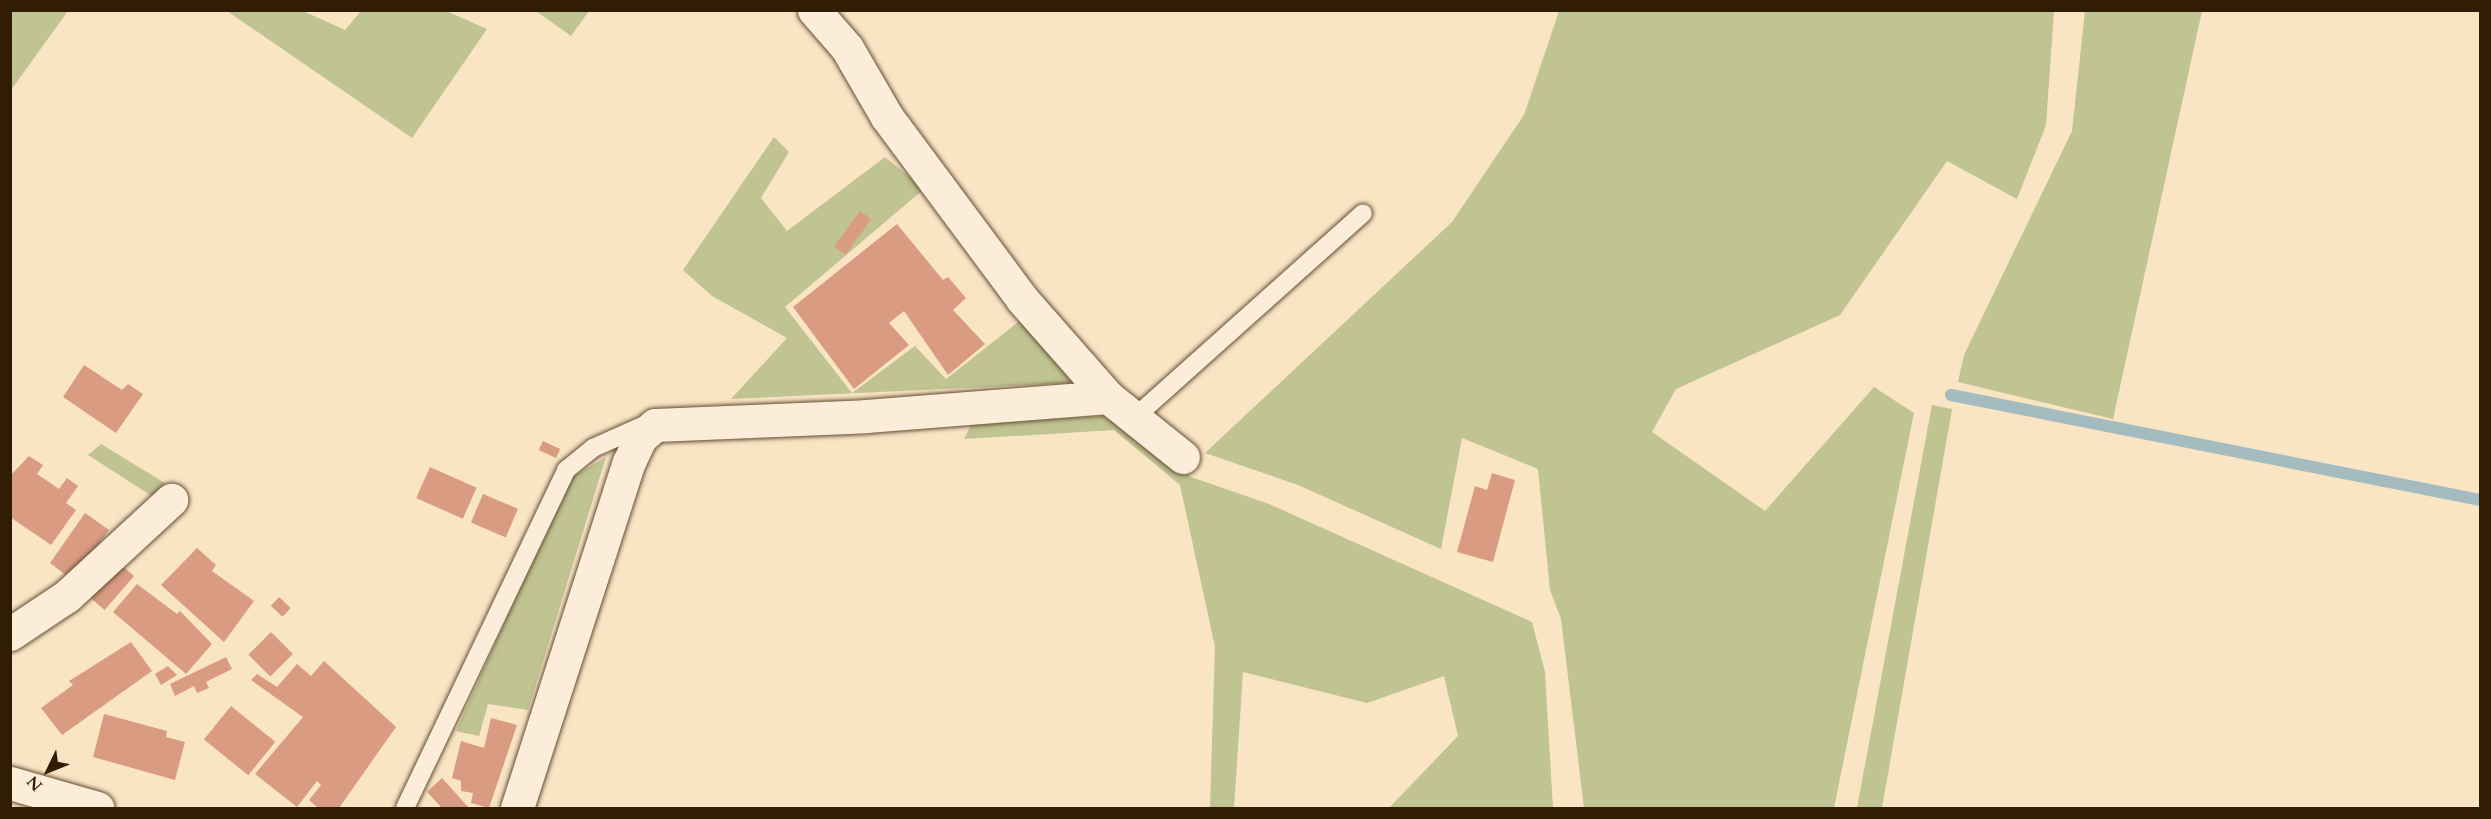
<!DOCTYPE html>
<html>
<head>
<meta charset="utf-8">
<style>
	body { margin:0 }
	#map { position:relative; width:2491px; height:819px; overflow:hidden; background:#f9e4c4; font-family:Cardo,serif }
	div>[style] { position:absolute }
	.green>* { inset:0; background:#c0c392 }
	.stream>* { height:12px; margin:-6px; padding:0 6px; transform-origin:6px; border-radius:6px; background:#a4bbbf }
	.building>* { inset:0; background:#da9b83; transform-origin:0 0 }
	.roads { filter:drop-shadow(0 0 2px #634f34) drop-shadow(0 0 2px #634f34) }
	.service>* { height:18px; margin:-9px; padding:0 9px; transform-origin:9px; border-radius:9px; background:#fbedd9 }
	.minor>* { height:33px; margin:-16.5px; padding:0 16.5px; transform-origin:16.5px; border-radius:16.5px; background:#fbedd9 }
	.secondary>* { height:33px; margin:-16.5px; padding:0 16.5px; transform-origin:16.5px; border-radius:16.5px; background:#fbedd9 }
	span { translate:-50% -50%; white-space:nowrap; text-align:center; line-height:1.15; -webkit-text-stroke:6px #fbedd9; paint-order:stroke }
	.frame { position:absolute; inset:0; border:12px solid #311d04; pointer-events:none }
	.north { position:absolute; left:18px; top:741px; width:60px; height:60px; -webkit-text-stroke:4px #fbedd9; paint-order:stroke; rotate:227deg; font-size:16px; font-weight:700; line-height:24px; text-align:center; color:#311d04 }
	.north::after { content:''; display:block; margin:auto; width:21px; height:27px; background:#311d04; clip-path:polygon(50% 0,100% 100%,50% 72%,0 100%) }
</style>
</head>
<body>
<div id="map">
	<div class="green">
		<div style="clip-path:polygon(11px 10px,68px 11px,11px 90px,10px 11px)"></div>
		<div style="clip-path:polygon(227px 11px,303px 11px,345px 30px,361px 11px,446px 11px,487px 29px,412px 138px)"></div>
		<div style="clip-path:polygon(536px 11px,589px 11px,571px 36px)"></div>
		<div style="clip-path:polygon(1559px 11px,2054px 11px,2046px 125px,2017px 199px,1947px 161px,1840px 315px,1676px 389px,1652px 432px,1765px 511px,1874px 387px,1914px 413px,1834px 808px,1584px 808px,1561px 619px,1550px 590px,1538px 469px,1462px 438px,1441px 549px,1298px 485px,1205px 453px,1452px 222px,1524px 115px)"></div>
		<div style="clip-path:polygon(2085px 11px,2202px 11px,2113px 419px,1958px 382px,1964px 355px,2072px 131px)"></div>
		<div style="clip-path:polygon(774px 137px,789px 152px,761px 198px,787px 231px,885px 157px,924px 189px,785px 307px,852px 393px,915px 346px,946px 379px,1022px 319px,1066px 370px,1070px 383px,731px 399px,787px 338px,712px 296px,683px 270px)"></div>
		<div style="clip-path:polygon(1932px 405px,1952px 409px,1882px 808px,1857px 808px)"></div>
		<div style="clip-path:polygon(1114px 415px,1191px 477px,1269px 504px,1532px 622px,1545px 672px,1553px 808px,1389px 808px,1458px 736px,1444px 676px,1367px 703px,1243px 672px,1234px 808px,1210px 808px,1215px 647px,1180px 485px,1114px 430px,964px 439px,971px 425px)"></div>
		<div style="clip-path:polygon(101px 444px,165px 483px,155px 498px,88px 455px)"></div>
		<div style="clip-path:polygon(606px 457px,528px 710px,488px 704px,479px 736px,456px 731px,569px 479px)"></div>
	</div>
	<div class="stream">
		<div style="left:1951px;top:395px;width:539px;rotate:11.23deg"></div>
	</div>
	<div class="building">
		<div style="left:860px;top:211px;width:14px;height:44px;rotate:36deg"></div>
		<div style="clip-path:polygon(897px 224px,943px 280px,948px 277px,966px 298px,953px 310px,985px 344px,948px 375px,904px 311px,889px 323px,909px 345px,854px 389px,793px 307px)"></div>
		<div style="clip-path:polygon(84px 365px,122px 390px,128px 384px,143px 394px,116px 433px,63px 397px)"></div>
		<div style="left:543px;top:441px;width:19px;height:10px;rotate:25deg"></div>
		<div style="clip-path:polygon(29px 456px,43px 465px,37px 474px,59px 489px,67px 478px,78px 486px,66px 503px,76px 510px,51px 545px,10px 517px,10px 476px)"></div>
		<div style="left:430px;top:467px;width:51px;height:34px;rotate:24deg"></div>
		<div style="clip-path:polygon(1492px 473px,1515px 480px,1493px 562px,1457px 552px,1475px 486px,1487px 490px)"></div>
		<div style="left:483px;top:494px;width:38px;height:31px;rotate:23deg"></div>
		<div style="clip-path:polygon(85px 513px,109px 530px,91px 554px,66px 575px,50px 563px)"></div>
		<div style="clip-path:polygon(197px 548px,216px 565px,212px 571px,254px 601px,224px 642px,161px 585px)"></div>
		<div style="left:119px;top:563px;width:20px;height:45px;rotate:41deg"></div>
		<div style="clip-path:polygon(137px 584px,177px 614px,180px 611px,212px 644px,186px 674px,113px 612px)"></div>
		<div style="left:279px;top:597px;width:16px;height:12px;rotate:43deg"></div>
		<div style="left:271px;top:632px;width:31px;height:32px;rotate:45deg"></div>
		<div style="clip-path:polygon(131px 642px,152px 671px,62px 735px,41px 708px,73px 685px,69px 681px)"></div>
		<div style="clip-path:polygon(226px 657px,232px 669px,206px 682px,209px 688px,197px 693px,194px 686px,175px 696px,170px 684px)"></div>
		<div style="clip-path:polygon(324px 661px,396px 727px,339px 808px,318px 808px,309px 800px,321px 785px,317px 781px,297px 807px,255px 774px,303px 717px,251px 680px,257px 674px,277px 687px,297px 664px,311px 676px)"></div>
		<div style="clip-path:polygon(168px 666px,177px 675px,161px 685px,155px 674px)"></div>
		<div style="left:231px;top:706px;width:57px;height:43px;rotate:39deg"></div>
		<div style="clip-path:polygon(104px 714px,167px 731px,166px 737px,185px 742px,175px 780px,93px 757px)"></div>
		<div style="clip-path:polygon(491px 718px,517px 725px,489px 808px,471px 803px,473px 793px,461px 791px,461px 781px,452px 778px,461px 741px,484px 748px)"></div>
		<div style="clip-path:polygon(442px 778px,469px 808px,442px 808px,427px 792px)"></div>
	</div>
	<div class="roads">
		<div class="service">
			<div style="left:1134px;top:418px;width:307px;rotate:-41.8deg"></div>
			<div style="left:405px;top:808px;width:374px;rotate:-64.5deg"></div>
			<div style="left:566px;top:470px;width:35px;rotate:-39deg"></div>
			<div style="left:593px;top:448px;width:59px;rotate:-24deg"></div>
		</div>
		<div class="minor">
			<div style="left:814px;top:10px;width:50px;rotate:49deg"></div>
			<div style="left:847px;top:48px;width:80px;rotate:59.9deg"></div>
			<div style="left:887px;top:117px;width:227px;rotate:53.4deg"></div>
			<div style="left:1022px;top:299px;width:130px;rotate:48.7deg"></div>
			<div style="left:1108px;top:397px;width:96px;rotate:38.7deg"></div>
			<div style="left:10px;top:634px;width:69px;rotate:-33.7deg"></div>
			<div style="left:67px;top:596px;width:142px;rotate:-42.7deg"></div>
			<div style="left:517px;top:808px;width:364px;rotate:-72.1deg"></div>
			<div style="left:629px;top:462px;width:26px;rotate:-65deg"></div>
			<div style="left:640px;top:438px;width:20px;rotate:-41deg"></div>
			<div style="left:655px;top:425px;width:211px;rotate:-2.4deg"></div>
			<div style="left:866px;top:416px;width:243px;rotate:-4.5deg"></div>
		</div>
		<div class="secondary">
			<div style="left:10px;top:783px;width:91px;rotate:16deg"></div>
		</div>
	</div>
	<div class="frame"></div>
	<div class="north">N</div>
</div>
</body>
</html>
